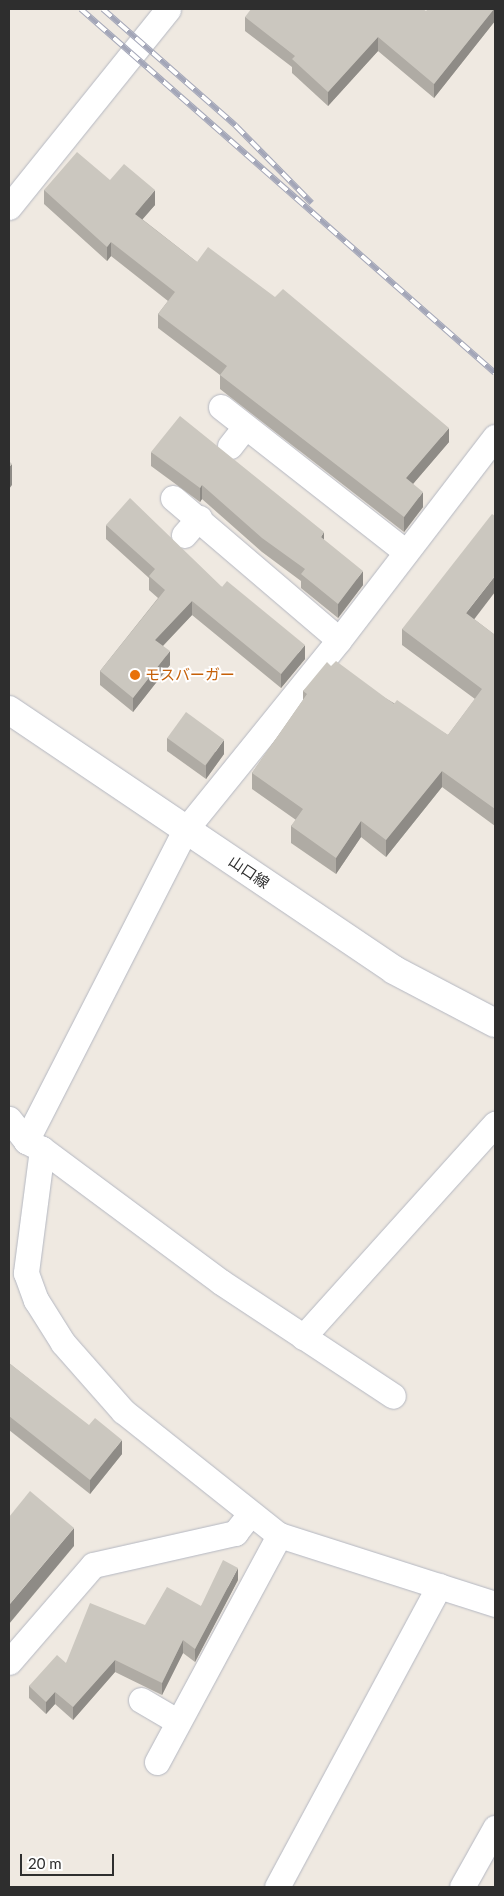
<!DOCTYPE html>
<html>
<head>
<meta charset="utf-8">
<style>
	body { margin:0 }
	#map { position:relative; width:504px; height:1896px; overflow:hidden; background:#efe9e1; font-family:Lato,"Noto Sans JP",sans-serif }
	div>[style] { position:absolute }
	.roads { filter:drop-shadow(0 0 1px #b4b7c1) drop-shadow(0 0 1px #b4b7c1) }
	.minor>* { height:25px; margin:-12.5px; padding:0 12.5px; transform-origin:12.5px; border-radius:12.5px; background:#fff }
	.tertiary>* { height:28px; margin:-14px; padding:0 14px; transform-origin:14px; border-radius:14px; background:#fff }
	.rail>* { height:5.5px; margin-top:-2.75px; transform-origin:0; background:repeating-linear-gradient(90deg,#fff 0 11px,#a3a6b8 0 22px); box-sizing:border-box; border-block:1px solid #a3a6b8 }
	.wall>* { inset:0; background:#afaba4 }
	.shaded-wall>* { inset:0; background:#8e8b86 }
	.building>* { inset:0; background:#cbc7bf; transform-origin:0 0 }
	.dots>* { width:14px; height:14px; translate:-50% -50%; box-sizing:border-box; border:2px solid #fff; border-radius:50% }
	span { translate:-50% -50%; white-space:nowrap; text-align:center; line-height:1.15; -webkit-text-stroke:4px #fff; paint-order:stroke }
	.food-label { font-size:15px; color:#c56008 }
	.left { translate:0 -50%; text-align:left }
	.street-label { font-size:15px; color:#2e2e2e }
	.frame { position:absolute; inset:0; border:10px solid #2e2e2e; pointer-events:none }
	.scale { position:absolute; left:20px; top:1854px; width:94px; height:22px; box-sizing:border-box; border:2px solid #2e2e2e; border-top:0; padding-left:6px; font-size:15px; line-height:18px; white-space:nowrap; color:#2e2e2e; -webkit-text-stroke:4px #fff; paint-order:stroke }
</style>
</head>
<body>
<div id="map">
	<div class="roads">
		<div class="minor">
			<div style="left:9px;top:207px;width:254px;rotate:-51.2deg"></div>
			<div style="left:221px;top:407px;width:235px;rotate:38.1deg"></div>
			<div style="left:230px;top:446px;width:24px;rotate:-52deg"></div>
			<div style="left:173px;top:498px;width:218px;rotate:40.5deg"></div>
			<div style="left:184px;top:535px;width:23px;rotate:-49deg"></div>
			<div style="left:9px;top:1119px;width:28px;rotate:52deg"></div>
			<div style="left:26px;top:1141px;width:18px;rotate:27deg"></div>
			<div style="left:42px;top:1149px;width:125px;rotate:97.4deg"></div>
			<div style="left:26px;top:1273px;width:29px;rotate:70deg"></div>
			<div style="left:36px;top:1300px;width:51px;rotate:57.9deg"></div>
			<div style="left:63px;top:1343px;width:91px;rotate:48.6deg"></div>
			<div style="left:123px;top:1411px;width:199px;rotate:38.5deg"></div>
			<div style="left:279px;top:1535px;width:227px;rotate:17.7deg"></div>
			<div style="left:26px;top:1141px;width:351px;rotate:-62.9deg"></div>
			<div style="left:186px;top:829px;width:243px;rotate:-51deg"></div>
			<div style="left:339px;top:640px;width:256px;rotate:-52.5deg"></div>
			<div style="left:42px;top:1149px;width:223px;rotate:36.6deg"></div>
			<div style="left:221px;top:1282px;width:206px;rotate:33.5deg"></div>
			<div style="left:303px;top:1337px;width:287px;rotate:-48deg"></div>
			<div style="left:9px;top:1662px;width:128px;rotate:-49.1deg"></div>
			<div style="left:93px;top:1565px;width:146px;rotate:-12.7deg"></div>
			<div style="left:235px;top:1533px;width:24px;rotate:-52deg"></div>
			<div style="left:141px;top:1700px;width:42px;rotate:30.3deg"></div>
			<div style="left:157px;top:1762px;width:258px;rotate:-61.7deg"></div>
			<div style="left:277px;top:1887px;width:342px;rotate:-61.7deg"></div>
			<div style="left:462px;top:1887px;width:68px;rotate:-60.8deg"></div>
		</div>
		<div class="tertiary">
			<div style="left:9px;top:710px;width:465px;rotate:34deg"></div>
			<div style="left:394px;top:970px;width:114px;rotate:27.7deg"></div>
		</div>
	</div>
	<div class="rail">
		<div style="left:81px;top:9px;width:551px;rotate:41.32deg"></div>
		<div style="left:103px;top:9px;width:177px;rotate:41.3deg"></div>
		<div style="left:236px;top:126px;width:108px;rotate:45.4deg"></div>
	</div>
	<div class="wall">
		<div style="clip-path:polygon(495px 9px,495px 21px,434px 98px,378px 51px,328px 106px,292px 73px,292px 67px,245px 31px,245px 17px)"></div>
		<div style="clip-path:polygon(110px 180px,155px 205px,142px 219px,197px 262px,449px 442px,413px 484px,423px 507px,404px 532px,220px 389px,220px 375px,158px 328px,158px 314px,168px 301px,111px 256px,107px 261px,44px 204px,44px 190px)"></div>
		<div style="clip-path:polygon(151px 452px,324px 540px,363px 585px,338px 618px,301px 588px,301px 581px,262px 552px,202px 499px,200px 502px,151px 466px)"></div>
		<div style="clip-path:polygon(106px 525px,222px 587px,305px 659px,281px 688px,192px 615px,163px 646px,170px 665px,133px 712px,100px 685px,100px 671px,158px 598px,149px 590px,149px 578px,106px 539px)"></div>
		<div style="clip-path:polygon(474px 619px,495px 635px,495px 826px,442px 787px,386px 857px,361px 837px,336px 874px,291px 843px,291px 826px,296px 820px,252px 789px,252px 773px,303px 700px,303px 691px,331px 666px,448px 735px,475px 699px,402px 645px,402px 629px)"></div>
		<div style="clip-path:polygon(167px 738px,224px 754px,206px 779px,167px 751px)"></div>
		<div style="clip-path:polygon(9px 1363px,122px 1454px,90px 1494px,9px 1430px)"></div>
		<div style="clip-path:polygon(238px 1580px,195px 1662px,183px 1653px,162px 1695px,115px 1672px,73px 1720px,55px 1704px,46px 1714px,29px 1698px,29px 1686px,66px 1663px,145px 1625px,201px 1606px)"></div>
	</div>
	<div class="shaded-wall">
		<div style="clip-path:polygon(494px 9px,495px 9px,495px 21px,434px 98px,434px 84px)"></div>
		<div style="clip-path:polygon(378px 37px,378px 51px,328px 106px,328px 92px)"></div>
		<div style="clip-path:polygon(155px 190px,155px 205px,135px 228px,135px 214px)"></div>
		<div style="clip-path:polygon(111px 242px,111px 256px,107px 261px,107px 247px)"></div>
		<div style="clip-path:polygon(449px 428px,449px 442px,406px 492px,406px 478px)"></div>
		<div style="clip-path:polygon(12px 464px,12px 485px,9px 489px,9px 467px)"></div>
		<div style="clip-path:polygon(202px 485px,202px 499px,200px 502px,200px 488px)"></div>
		<div style="clip-path:polygon(423px 492px,423px 507px,404px 532px,404px 517px)"></div>
		<div style="clip-path:polygon(324px 532px,324px 546px,321px 537px)"></div>
		<div style="clip-path:polygon(363px 571px,363px 585px,338px 618px,338px 604px)"></div>
		<div style="clip-path:polygon(495px 576px,495px 592px,466px 630px,466px 613px)"></div>
		<div style="clip-path:polygon(192px 601px,192px 615px,155px 654px,155px 640px)"></div>
		<div style="clip-path:polygon(305px 645px,305px 659px,281px 688px,281px 674px)"></div>
		<div style="clip-path:polygon(170px 651px,170px 665px,133px 712px,133px 698px)"></div>
		<div style="clip-path:polygon(224px 740px,224px 754px,206px 779px,206px 765px)"></div>
		<div style="clip-path:polygon(442px 771px,442px 787px,386px 857px,386px 840px)"></div>
		<div style="clip-path:polygon(361px 821px,361px 837px,336px 874px,336px 858px)"></div>
		<div style="clip-path:polygon(122px 1440px,122px 1454px,90px 1494px,90px 1480px)"></div>
		<div style="clip-path:polygon(74px 1528px,74px 1546px,9px 1624px,9px 1605px)"></div>
		<div style="clip-path:polygon(238px 1568px,238px 1580px,195px 1662px,195px 1649px)"></div>
		<div style="clip-path:polygon(183px 1640px,183px 1653px,162px 1695px,162px 1683px)"></div>
		<div style="clip-path:polygon(115px 1660px,115px 1672px,73px 1720px,73px 1707px)"></div>
		<div style="clip-path:polygon(55px 1692px,55px 1704px,46px 1714px,46px 1702px)"></div>
	</div>
	<div class="building">
		<div style="clip-path:polygon(251px 9px,423px 9px,426px 11px,428px 9px,494px 9px,434px 84px,378px 37px,328px 92px,292px 59px,295px 56px,245px 17px)"></div>
		<div style="clip-path:polygon(77px 152px,110px 180px,124px 164px,155px 190px,135px 214px,197px 262px,208px 247px,275px 297px,283px 289px,449px 428px,406px 478px,423px 492px,404px 517px,220px 375px,227px 366px,158px 314px,175px 292px,111px 242px,107px 247px,44px 190px)"></div>
		<div style="clip-path:polygon(180px 416px,324px 532px,321px 537px,363px 571px,338px 604px,301px 574px,305px 569px,262px 538px,202px 485px,200px 488px,151px 452px)"></div>
		<div style="clip-path:polygon(9px 461px,12px 464px,9px 467px)"></div>
		<div style="clip-path:polygon(130px 498px,222px 587px,227px 581px,305px 645px,281px 674px,192px 601px,155px 640px,170px 651px,133px 698px,100px 671px,165px 590px,149px 576px,155px 569px,106px 525px)"></div>
		<div style="clip-path:polygon(492px 514px,495px 516px,495px 576px,466px 613px,495px 635px,495px 809px,442px 771px,386px 840px,361px 821px,336px 858px,291px 826px,303px 809px,252px 773px,307px 694px,303px 691px,327px 662px,331px 666px,336px 661px,394px 704px,397px 700px,448px 735px,482px 689px,402px 629px)"></div>
		<div style="left:186px;top:712px;width:47px;height:32px;rotate:36deg"></div>
		<div style="clip-path:polygon(9px 1363px,89px 1425px,95px 1418px,122px 1440px,90px 1480px,9px 1416px)"></div>
		<div style="clip-path:polygon(30px 1491px,74px 1528px,9px 1605px,9px 1517px)"></div>
		<div style="clip-path:polygon(223px 1560px,238px 1568px,195px 1649px,183px 1640px,162px 1683px,115px 1660px,73px 1707px,55px 1692px,46px 1702px,29px 1686px,57px 1655px,66px 1663px,90px 1603px,145px 1625px,167px 1587px,201px 1606px)"></div>
	</div>
	<div class="dots">
		<div style="left:135px;top:675px;background:#e8710a"></div>
	</div>
	<div class="food-label">
		<span class="left" style="left:145px;top:675px">モスバーガー</span>
	</div>
	<div class="street-label">
		<span style="left:249px;top:872px;rotate:34deg">山口線</span>
	</div>
	<div class="frame"></div>
	<div class="scale">20 m</div>
</div>
</body>
</html>
